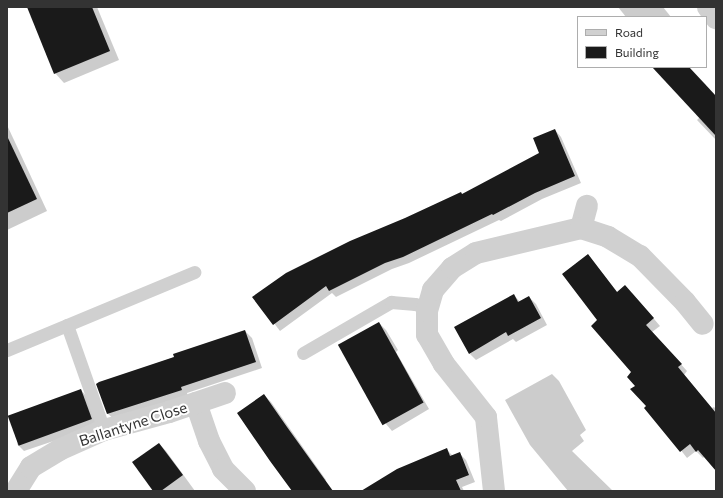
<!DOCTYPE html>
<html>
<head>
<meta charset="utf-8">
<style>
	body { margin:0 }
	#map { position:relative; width:723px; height:498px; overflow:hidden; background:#fff; font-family:Commissioner,sans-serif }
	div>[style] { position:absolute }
	.shadow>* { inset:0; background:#0003 }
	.building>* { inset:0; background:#1a1a1a; transform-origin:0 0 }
	.service>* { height:13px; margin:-6.5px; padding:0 6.5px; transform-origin:6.5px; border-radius:6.5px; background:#d0d0d0 }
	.minor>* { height:22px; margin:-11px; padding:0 11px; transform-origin:11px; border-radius:11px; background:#d0d0d0 }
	span { translate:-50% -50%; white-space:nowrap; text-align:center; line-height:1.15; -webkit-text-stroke:4px #fff; paint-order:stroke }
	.street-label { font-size:15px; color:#333 }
	.frame { position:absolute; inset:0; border:8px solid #333; pointer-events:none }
	.legend { position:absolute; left:577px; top:16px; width:130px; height:52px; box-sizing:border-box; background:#fff; border:1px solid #adadad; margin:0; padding:5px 7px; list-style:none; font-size:12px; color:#333 }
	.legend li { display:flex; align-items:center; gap:8px; height:20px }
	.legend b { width:20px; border:1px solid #adadad }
</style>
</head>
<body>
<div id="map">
	<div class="shadow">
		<div style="clip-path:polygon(28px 7px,97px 7px,119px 60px,64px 83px,55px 73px)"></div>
		<div style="clip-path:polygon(618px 7px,663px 7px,671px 17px,626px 17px)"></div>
		<div style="clip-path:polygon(663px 67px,688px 67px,716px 100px,716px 140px,697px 120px,700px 117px)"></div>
		<div style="clip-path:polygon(7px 125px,47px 211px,7px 230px)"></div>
		<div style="clip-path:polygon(555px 130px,561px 137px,581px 183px,542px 199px,501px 221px,499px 220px,409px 263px,392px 269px,336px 297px,332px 293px,280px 331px,254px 297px,463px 195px,540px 154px)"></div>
		<div style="clip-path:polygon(588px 255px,618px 293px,632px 293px,660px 326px,652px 332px,687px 371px,684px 375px,712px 408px,714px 407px,716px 409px,716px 469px,705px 456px,703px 458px,696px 451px,687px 458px,647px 407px,636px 386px,633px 372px,599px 320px)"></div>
		<div style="clip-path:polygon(514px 295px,520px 302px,529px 297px,536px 304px,547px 325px,516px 342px,513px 339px,476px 360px,470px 354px)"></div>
		<div style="clip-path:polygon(379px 323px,386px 330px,398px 350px,396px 352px,429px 409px,392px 431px,386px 424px)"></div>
		<div style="clip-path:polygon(245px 331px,252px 338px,262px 368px,187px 393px,188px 396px,115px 420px,108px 414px,98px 385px)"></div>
		<div style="clip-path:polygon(552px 374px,559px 381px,586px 430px,580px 435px,584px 441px,572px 451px,613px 491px,568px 491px,530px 445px,505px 400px)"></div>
		<div style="clip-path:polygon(81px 390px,87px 397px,98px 426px,24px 451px,17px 444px)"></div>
		<div style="clip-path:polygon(264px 395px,271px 402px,326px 480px,312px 491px,293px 491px)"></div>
		<div style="clip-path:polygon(159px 444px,166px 451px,195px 491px,154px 491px)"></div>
		<div style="clip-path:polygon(446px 449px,453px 456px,459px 453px,466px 460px,475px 482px,462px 487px,464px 491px,363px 491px)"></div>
	</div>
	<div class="building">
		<div style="clip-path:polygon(27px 7px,92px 7px,110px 51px,54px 74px)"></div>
		<div style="clip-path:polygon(652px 67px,689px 67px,704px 83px,716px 96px,716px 136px)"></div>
		<div style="clip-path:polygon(555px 129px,575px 176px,535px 193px,493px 215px,492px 214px,403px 257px,385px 263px,329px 291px,326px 286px,273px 325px,252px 297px,286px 273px,350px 241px,405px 218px,461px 192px,462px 194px,539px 153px,533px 138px)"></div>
		<div style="clip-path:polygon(7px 136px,37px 199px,7px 213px)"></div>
		<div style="clip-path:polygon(588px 254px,617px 292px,625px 285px,654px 318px,646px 325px,682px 364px,678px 367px,716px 413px,716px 471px,698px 450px,696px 452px,690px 444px,680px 452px,644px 408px,646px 406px,630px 389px,635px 386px,627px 377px,631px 372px,591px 326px,597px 320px,562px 274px)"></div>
		<div style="clip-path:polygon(514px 294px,518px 302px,529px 296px,541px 318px,508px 336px,506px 332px,469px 354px,454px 327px)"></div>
		<div style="left:379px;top:322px;width:92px;height:47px;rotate:61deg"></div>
		<div style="clip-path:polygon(245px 330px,256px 362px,181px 387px,182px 390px,107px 414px,96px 384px,99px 382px,174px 357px,173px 354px)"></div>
		<div style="left:81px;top:389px;width:32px;height:78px;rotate:70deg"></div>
		<div style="clip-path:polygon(264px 394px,287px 427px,333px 491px,292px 491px,270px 461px,237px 413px)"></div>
		<div style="clip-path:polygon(159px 443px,183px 475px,161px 491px,153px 491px,132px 462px)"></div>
		<div style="clip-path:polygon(447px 448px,450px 456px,460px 452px,469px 475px,456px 480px,461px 491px,361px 491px,397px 469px)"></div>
	</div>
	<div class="service">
		<div style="left:67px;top:325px;width:111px;rotate:70.6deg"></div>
		<div style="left:7px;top:350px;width:203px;rotate:-22.6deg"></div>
		<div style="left:303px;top:353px;width:102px;rotate:-30.1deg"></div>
		<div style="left:391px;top:302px;width:24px;rotate:5deg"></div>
		<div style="left:415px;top:304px;width:14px;rotate:17deg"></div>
	</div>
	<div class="minor">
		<div style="left:708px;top:7px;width:14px;rotate:54deg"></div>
		<div style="left:581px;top:228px;width:23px;rotate:-75deg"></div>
		<div style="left:196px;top:403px;width:40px;rotate:71.1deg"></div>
		<div style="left:209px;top:441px;width:31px;rotate:63deg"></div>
		<div style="left:223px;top:469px;width:31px;rotate:45deg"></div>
		<div style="left:16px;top:491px;width:28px;rotate:-58deg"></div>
		<div style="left:31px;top:467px;width:33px;rotate:-31deg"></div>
		<div style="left:59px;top:450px;width:49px;rotate:-24deg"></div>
		<div style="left:104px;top:430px;width:67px;rotate:-15.5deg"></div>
		<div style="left:169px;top:412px;width:59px;rotate:-18.7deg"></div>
		<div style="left:494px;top:491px;width:74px;rotate:-96.2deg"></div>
		<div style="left:486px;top:417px;width:68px;rotate:-128.4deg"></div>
		<div style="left:444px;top:364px;width:34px;rotate:-120deg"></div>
		<div style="left:427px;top:335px;width:24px;rotate:-90deg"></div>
		<div style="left:427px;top:311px;width:22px;rotate:-74deg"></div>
		<div style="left:433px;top:290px;width:29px;rotate:-49deg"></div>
		<div style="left:452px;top:268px;width:28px;rotate:-32deg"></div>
		<div style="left:476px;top:253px;width:108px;rotate:-13.4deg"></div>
		<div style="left:581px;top:228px;width:28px;rotate:18deg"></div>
		<div style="left:608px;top:237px;width:37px;rotate:31deg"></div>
		<div style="left:640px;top:256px;width:64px;rotate:45.6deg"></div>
		<div style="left:685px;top:302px;width:28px;rotate:51deg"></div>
	</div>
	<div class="street-label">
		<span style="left:133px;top:424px;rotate:-18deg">Ballantyne Close</span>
	</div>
	<div class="frame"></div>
	<ul class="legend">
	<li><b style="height:5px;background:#d0d0d0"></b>Road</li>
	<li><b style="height:11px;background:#1a1a1a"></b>Building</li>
	</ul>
</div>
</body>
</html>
